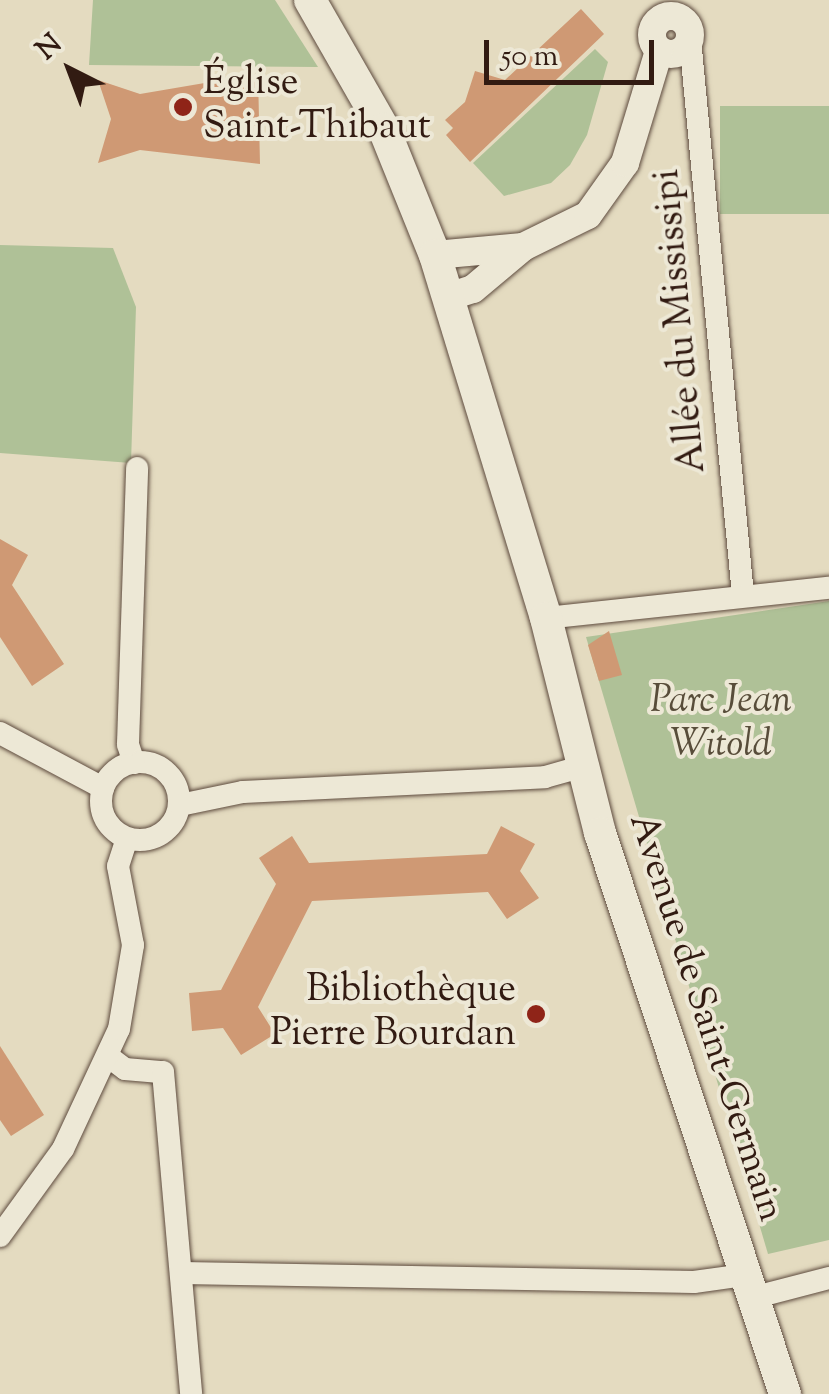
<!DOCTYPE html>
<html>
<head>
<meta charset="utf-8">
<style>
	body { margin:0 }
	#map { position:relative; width:829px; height:1394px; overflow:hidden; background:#e4dbc0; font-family:"Sorts Mill Goudy",serif }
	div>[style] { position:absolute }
	.green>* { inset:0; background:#afc197; transform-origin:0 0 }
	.building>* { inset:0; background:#cf9974 }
	.roads { filter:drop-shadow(0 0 2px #5e4b3e) drop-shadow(0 0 2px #5e4b3e) }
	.minor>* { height:22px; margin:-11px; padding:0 11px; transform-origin:11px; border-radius:11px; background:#ede8d6 }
	.minor>.ring { margin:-11px; padding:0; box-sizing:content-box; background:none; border:22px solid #ede8d6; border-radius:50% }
	.tertiary>* { height:28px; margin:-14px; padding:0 14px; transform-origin:14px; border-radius:14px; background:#ede8d6 }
	.tertiary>.ring { margin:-14px; padding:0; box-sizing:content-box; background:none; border:28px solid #ede8d6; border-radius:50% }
	.secondary>* { height:32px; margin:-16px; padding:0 16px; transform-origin:16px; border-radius:16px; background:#ede8d6 }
	.dots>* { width:28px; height:28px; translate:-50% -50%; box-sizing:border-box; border:5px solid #ede8d6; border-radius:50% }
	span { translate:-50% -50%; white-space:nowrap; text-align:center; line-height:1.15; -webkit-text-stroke:8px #ede8d6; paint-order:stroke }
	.poi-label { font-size:38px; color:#321b12 }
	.left { translate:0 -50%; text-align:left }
	.right { translate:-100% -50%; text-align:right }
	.street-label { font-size:38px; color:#321b12 }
	.park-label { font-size:38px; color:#584d3a; font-style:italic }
	.north { position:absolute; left:20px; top:20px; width:100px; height:100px; -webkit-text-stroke:8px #ede8d6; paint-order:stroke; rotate:318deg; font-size:28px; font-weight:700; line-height:40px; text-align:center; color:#321b12 }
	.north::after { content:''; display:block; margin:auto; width:35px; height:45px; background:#321b12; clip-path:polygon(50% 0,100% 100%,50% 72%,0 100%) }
	.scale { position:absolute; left:484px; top:40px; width:170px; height:45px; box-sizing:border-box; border:5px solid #321b12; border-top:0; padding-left:12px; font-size:30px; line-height:35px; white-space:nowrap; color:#321b12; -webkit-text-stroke:8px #ede8d6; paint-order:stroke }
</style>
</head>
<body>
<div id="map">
	<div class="green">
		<div style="clip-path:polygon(93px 0,275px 0,318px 67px,89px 65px)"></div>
		<div style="clip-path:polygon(595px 49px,608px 62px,587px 135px,570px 165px,551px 183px,504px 196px,473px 163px)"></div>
		<div style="left:720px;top:106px;width:109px;height:108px"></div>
		<div style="clip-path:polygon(0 245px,113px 248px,136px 307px,131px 463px,0 453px)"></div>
		<div style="clip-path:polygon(829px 601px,829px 1240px,768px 1254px,586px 637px)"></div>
	</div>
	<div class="building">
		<div style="clip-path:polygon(581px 9px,604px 34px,470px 162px,446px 135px,453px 128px,445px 120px,465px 102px,475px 71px,505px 80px)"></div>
		<div style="clip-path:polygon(258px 74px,260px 164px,140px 150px,98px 163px,111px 119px,98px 80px,140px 94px)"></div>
		<div style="clip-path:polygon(0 539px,28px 555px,12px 585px,64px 664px,32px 686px,0 637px)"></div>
		<div style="clip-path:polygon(609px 631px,622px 675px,599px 681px,588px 645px)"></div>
		<div style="clip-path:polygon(501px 826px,535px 844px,520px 871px,539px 898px,507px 919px,488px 892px,312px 901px,258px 1007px,275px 1034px,241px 1055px,223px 1028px,192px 1031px,189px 993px,221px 990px,276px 884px,259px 858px,292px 836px,309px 863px,487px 854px)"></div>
		<div style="clip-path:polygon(0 1046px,44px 1115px,11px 1136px,0 1120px)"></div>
	</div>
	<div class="roads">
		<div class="minor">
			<div style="left:690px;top:39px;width:560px;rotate:84.56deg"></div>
			<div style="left:546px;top:618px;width:285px;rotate:-6.1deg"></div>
			<div style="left:0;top:733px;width:117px;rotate:28.1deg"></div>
			<div class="ring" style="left:101px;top:762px;width:56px;height:56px"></div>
			<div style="left:134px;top:763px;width:20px;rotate:-108deg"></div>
			<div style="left:128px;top:744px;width:276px;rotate:-88.1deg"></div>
			<div style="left:180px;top:805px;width:64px;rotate:-11.7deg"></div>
			<div style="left:243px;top:792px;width:302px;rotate:-2.8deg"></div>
			<div style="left:545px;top:777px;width:41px;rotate:-15.8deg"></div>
			<div style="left:109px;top:1057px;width:20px;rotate:37deg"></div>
			<div style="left:125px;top:1069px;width:38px;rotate:5deg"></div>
			<div style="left:163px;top:1072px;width:323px;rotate:85deg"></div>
			<div style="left:0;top:1236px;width:107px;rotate:-54.1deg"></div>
			<div style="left:63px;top:1149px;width:132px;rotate:-65deg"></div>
			<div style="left:119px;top:1029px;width:85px;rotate:-80.5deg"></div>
			<div style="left:133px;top:945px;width:80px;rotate:-100.8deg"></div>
			<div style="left:118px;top:866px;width:28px;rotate:-72deg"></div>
			<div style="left:182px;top:1273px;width:512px;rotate:1.01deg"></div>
			<div style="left:694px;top:1282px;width:50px;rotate:-8deg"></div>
			<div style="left:752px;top:1298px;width:80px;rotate:-14.6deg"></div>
		</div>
		<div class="tertiary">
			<div class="ring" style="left:652px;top:16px;width:10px;height:10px"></div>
			<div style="left:435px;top:255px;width:88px;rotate:-5.2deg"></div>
			<div style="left:523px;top:247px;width:72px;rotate:-26.2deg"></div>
			<div style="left:588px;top:215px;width:64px;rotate:-54.6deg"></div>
			<div style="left:625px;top:163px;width:117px;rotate:-73.1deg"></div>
			<div style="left:448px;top:297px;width:26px;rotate:-18deg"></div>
			<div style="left:473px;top:289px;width:65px;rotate:-40deg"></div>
		</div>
		<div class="secondary">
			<div style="left:310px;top:0;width:149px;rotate:60.2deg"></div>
			<div style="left:384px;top:129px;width:136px;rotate:68deg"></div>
			<div style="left:435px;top:255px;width:380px;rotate:73deg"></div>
			<div style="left:546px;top:618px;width:222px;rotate:75.9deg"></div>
			<div style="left:600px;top:833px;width:591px;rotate:71.75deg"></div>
		</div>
	</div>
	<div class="dots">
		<div style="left:183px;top:107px;background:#8f2418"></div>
		<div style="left:536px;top:1014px;background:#8f2418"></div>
	</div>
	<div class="poi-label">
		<span class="left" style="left:203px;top:107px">Église<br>Saint-Thibaut</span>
		<span class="right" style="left:516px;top:1014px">Bibliothèque<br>Pierre Bourdan</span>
	</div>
	<div class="street-label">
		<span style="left:682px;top:321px;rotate:-95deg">Allée du Mississipi</span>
		<span style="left:704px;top:1018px;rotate:72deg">Avenue de Saint-Germain</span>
	</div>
	<div class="park-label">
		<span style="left:721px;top:725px">Parc Jean<br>Witold</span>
	</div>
	<div class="north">N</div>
	<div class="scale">50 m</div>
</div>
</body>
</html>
